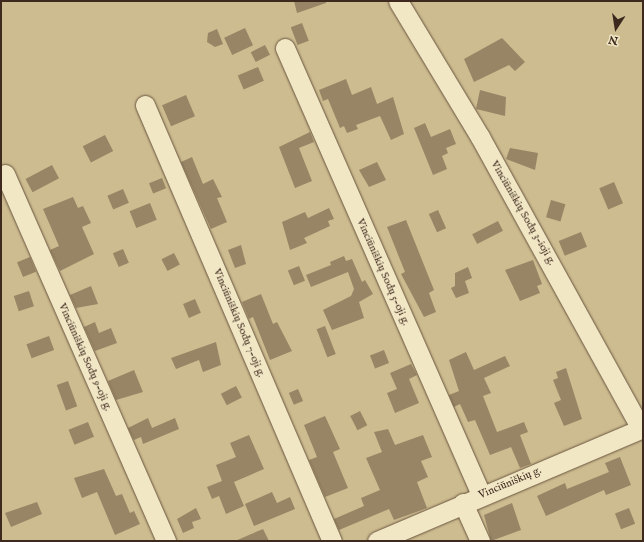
<!DOCTYPE html>
<html>
<head>
<meta charset="utf-8">
<style>
	body { margin:0 }
	#map { position:relative; width:644px; height:542px; overflow:hidden; background:#eadaa6; font-family:"IM FELL English",serif }
	div>[style] { position:absolute }
	.green>* { inset:0; background:#cdbc8f; transform-origin:0 0 }
	.building>* { inset:0; background:#978565; transform-origin:0 0 }
	.roads { filter:drop-shadow(0 0 1px #695540) drop-shadow(0 0 1px #695540) }
	.minor>* { height:19px; margin:-9.5px; padding:0 9.5px; transform-origin:9.5px; border-radius:9.5px; background:#f1e7c5 }
	span { translate:-50% -50%; white-space:nowrap; text-align:center; line-height:1.15; -webkit-text-stroke:3px #f1e7c5; paint-order:stroke }
	.street-label { font-size:11px; color:#3e291e }
	.frame { position:absolute; inset:0; border:2px solid #3e291e; pointer-events:none }
	.north { position:absolute; left:596px; top:8px; width:40px; height:40px; -webkit-text-stroke:3px #f1e7c5; paint-order:stroke; rotate:192deg; font-size:11px; font-weight:700; line-height:16px; text-align:center; color:#3e291e }
	.north::after { content:''; display:block; margin:auto; width:14px; height:18px; background:#3e291e; clip-path:polygon(50% 0,100% 100%,50% 72%,0 100%) }
</style>
</head>
<body>
<div id="map">
	<div class="green">
		<div style="left:1px;top:1px;width:642px;height:540px"></div>
	</div>
	<div class="building">
		<div style="clip-path:polygon(294px 1px,326px 1px,326px 3px,297px 13px)"></div>
		<div style="left:302px;top:23px;width:19px;height:12px;rotate:69deg"></div>
		<div style="left:245px;top:28px;width:19px;height:23px;rotate:65deg"></div>
		<div style="clip-path:polygon(217px 29px,223px 44px,215px 47px,207px 42px,208px 33px)"></div>
		<div style="clip-path:polygon(502px 38px,525px 62px,515px 71px,509px 65px,474px 82px,464px 59px)"></div>
		<div style="left:265px;top:45px;width:11px;height:16px;rotate:63deg"></div>
		<div style="left:258px;top:67px;width:15px;height:22px;rotate:67deg"></div>
		<div style="clip-path:polygon(346px 79px,352px 95px,371px 87px,377px 104px,393px 97px,404px 134px,391px 140px,380px 116px,356px 125px,358px 129px,347px 133px,344px 126px,340px 128px,328px 99px,323px 101px,319px 90px)"></div>
		<div style="clip-path:polygon(480px 90px,506px 97px,505px 116px,476px 109px)"></div>
		<div style="left:186px;top:95px;width:23px;height:26px;rotate:67deg"></div>
		<div style="clip-path:polygon(425px 123px,431px 137px,450px 129px,456px 144px,446px 148px,448px 153px,442px 156px,447px 169px,433px 175px,414px 128px)"></div>
		<div style="clip-path:polygon(310px 132px,314px 142px,299px 148px,312px 181px,295px 188px,279px 147px)"></div>
		<div style="left:105px;top:135px;width:18px;height:25px;rotate:63deg"></div>
		<div style="clip-path:polygon(510px 148px,538px 153px,535px 170px,506px 159px)"></div>
		<div style="clip-path:polygon(192px 157px,203px 184px,213px 179px,222px 197px,217px 198px,227px 222px,211px 229px,181px 162px)"></div>
		<div style="clip-path:polygon(377px 162px,386px 180px,369px 187px,359px 170px)"></div>
		<div style="left:52px;top:165px;width:15px;height:30px;rotate:62deg"></div>
		<div style="left:162px;top:178px;width:11px;height:14px;rotate:68deg"></div>
		<div style="left:614px;top:182px;width:23px;height:16px;rotate:67deg"></div>
		<div style="left:123px;top:189px;width:15px;height:17px;rotate:67deg"></div>
		<div style="clip-path:polygon(73px 197px,78px 208px,83px 206px,91px 223px,82px 227px,94px 254px,60px 271px,50px 250px,59px 246px,43px 209px)"></div>
		<div style="left:551px;top:200px;width:15px;height:18px;rotate:16deg"></div>
		<div style="left:150px;top:203px;width:18px;height:22px;rotate:68deg"></div>
		<div style="clip-path:polygon(329px 208px,334px 219px,328px 221px,330px 226px,304px 238px,307px 243px,290px 250px,282px 222px,305px 212px,308px 218px)"></div>
		<div style="left:438px;top:210px;width:20px;height:10px;rotate:66deg"></div>
		<div style="clip-path:polygon(406px 220px,434px 290px,429px 293px,436px 312px,424px 317px,401px 274px,405px 272px,387px 227px)"></div>
		<div style="left:498px;top:221px;width:11px;height:29px;rotate:63deg"></div>
		<div style="left:581px;top:232px;width:16px;height:24px;rotate:68deg"></div>
		<div style="clip-path:polygon(241px 245px,246px 264px,235px 268px,228px 250px)"></div>
		<div style="left:123px;top:249px;width:15px;height:11px;rotate:67deg"></div>
		<div style="left:174px;top:253px;width:13px;height:14px;rotate:63deg"></div>
		<div style="clip-path:polygon(344px 256px,346px 261px,352px 259px,362px 282px,365px 280px,373px 294px,359px 302px,364px 318px,332px 330px,323px 310px,351px 296px,354px 289px,348px 272px,311px 287px,306px 275px,331px 265px,330px 262px)"></div>
		<div style="left:30px;top:257px;width:16px;height:14px;rotate:68deg"></div>
		<div style="clip-path:polygon(533px 260px,542px 284px,537px 286px,540px 293px,520px 301px,505px 270px)"></div>
		<div style="left:299px;top:266px;width:16px;height:12px;rotate:68deg"></div>
		<div style="clip-path:polygon(468px 267px,472px 278px,465px 281px,469px 293px,456px 298px,451px 288px,455px 286px,455px 273px)"></div>
		<div style="clip-path:polygon(91px 286px,98px 304px,76px 308px,70px 295px)"></div>
		<div style="left:29px;top:291px;width:16px;height:16px;rotate:72deg"></div>
		<div style="clip-path:polygon(261px 294px,273px 324px,277px 322px,292px 351px,270px 360px,253px 317px,249px 319px,242px 302px)"></div>
		<div style="left:195px;top:299px;width:15px;height:13px;rotate:67deg"></div>
		<div style="clip-path:polygon(95px 322px,99px 333px,111px 328px,117px 343px,95px 351px,84px 327px)"></div>
		<div style="left:325px;top:326px;width:30px;height:9px;rotate:69deg"></div>
		<div style="left:49px;top:336px;width:15px;height:24px;rotate:70deg"></div>
		<div style="clip-path:polygon(216px 342px,221px 365px,203px 372px,199px 360px,176px 369px,171px 358px)"></div>
		<div style="left:384px;top:350px;width:14px;height:15px;rotate:69deg"></div>
		<div style="clip-path:polygon(466px 352px,474px 370px,505px 356px,510px 366px,484px 378px,491px 393px,483px 396px,497px 432px,524px 422px,528px 432px,520px 435px,531px 464px,520px 468px,511px 447px,490px 455px,475px 420px,468px 422px,460px 404px,454px 407px,449px 395px,459px 391px,449px 360px)"></div>
		<div style="clip-path:polygon(411px 364px,417px 375px,409px 379px,419px 403px,395px 413px,387px 393px,397px 389px,390px 373px)"></div>
		<div style="clip-path:polygon(566px 368px,582px 419px,564px 426px,554px 403px,561px 400px,553px 380px,558px 378px,556px 372px)"></div>
		<div style="clip-path:polygon(134px 370px,143px 392px,116px 400px,108px 381px)"></div>
		<div style="left:68px;top:381px;width:27px;height:12px;rotate:70deg"></div>
		<div style="left:236px;top:386px;width:13px;height:17px;rotate:63deg"></div>
		<div style="left:298px;top:389px;width:13px;height:10px;rotate:67deg"></div>
		<div style="left:360px;top:411px;width:16px;height:11px;rotate:63deg"></div>
		<div style="clip-path:polygon(325px 416px,340px 449px,333px 452px,348px 488px,325px 497px,309px 460px,317px 457px,304px 425px)"></div>
		<div style="clip-path:polygon(148px 418px,152px 428px,175px 418px,179px 429px,143px 444px,141px 437px,134px 440px,128px 428px)"></div>
		<div style="left:88px;top:422px;width:16px;height:21px;rotate:68deg"></div>
		<div style="clip-path:polygon(388px 429px,395px 445px,423px 435px,432px 457px,421px 461px,428px 477px,417px 482px,427px 508px,394px 520px,389px 509px,339px 530px,334px 519px,364px 506px,361px 498px,380px 490px,366px 458px,382px 452px,374px 432px)"></div>
		<div style="clip-path:polygon(249px 435px,264px 469px,234px 482px,244px 506px,226px 514px,219px 496px,212px 499px,207px 487px,222px 481px,216px 465px,236px 457px,230px 443px)"></div>
		<div style="clip-path:polygon(620px 457px,631px 485px,606px 495px,604px 490px,546px 516px,537px 496px,565px 483px,567px 489px,609px 472px,605px 463px)"></div>
		<div style="clip-path:polygon(104px 469px,116px 496px,122px 494px,130px 513px,134px 511px,140px 524px,115px 535px,97px 492px,82px 498px,74px 478px)"></div>
		<div style="clip-path:polygon(272px 492px,277px 503px,290px 497px,295px 509px,254px 526px,245px 504px)"></div>
		<div style="clip-path:polygon(37px 502px,42px 514px,11px 527px,5px 513px)"></div>
		<div style="clip-path:polygon(512px 503px,521px 530px,491px 541px,484px 515px)"></div>
		<div style="clip-path:polygon(196px 508px,201px 519px,192px 522px,194px 528px,183px 533px,177px 519px)"></div>
		<div style="left:629px;top:508px;width:17px;height:15px;rotate:69deg"></div>
		<div style="clip-path:polygon(263px 529px,269px 541px,235px 541px)"></div>
	</div>
	<div class="roads">
		<div class="minor">
			<div style="left:398px;top:1px;width:159px;rotate:58.9deg"></div>
			<div style="left:480px;top:137px;width:333px;rotate:61.1deg"></div>
			<div style="left:285px;top:48px;width:488px;rotate:66.3deg"></div>
			<div style="left:145px;top:105px;width:474px;rotate:66.8deg"></div>
			<div style="left:5px;top:174px;width:401px;rotate:66.3deg"></div>
			<div style="left:463px;top:503px;width:42px;rotate:65.9deg"></div>
			<div style="left:377px;top:541px;width:289px;rotate:-23deg"></div>
		</div>
	</div>
	<div class="street-label">
		<span style="left:523px;top:213px;rotate:60deg">Vinciūniškių Sodų 3-ioji g.</span>
		<span style="left:383px;top:272px;rotate:66deg">Vinciūniškių Sodų 5-oji g.</span>
		<span style="left:239px;top:323px;rotate:67deg">Vinciūniškių Sodų 7-oji g.</span>
		<span style="left:85px;top:357px;rotate:66deg">Vinciūniškių Sodų 9-oji g.</span>
		<span style="left:510px;top:483px;rotate:-23deg">Vinciūniškių g.</span>
	</div>
	<div class="frame"></div>
	<div class="north">N</div>
</div>
</body>
</html>
